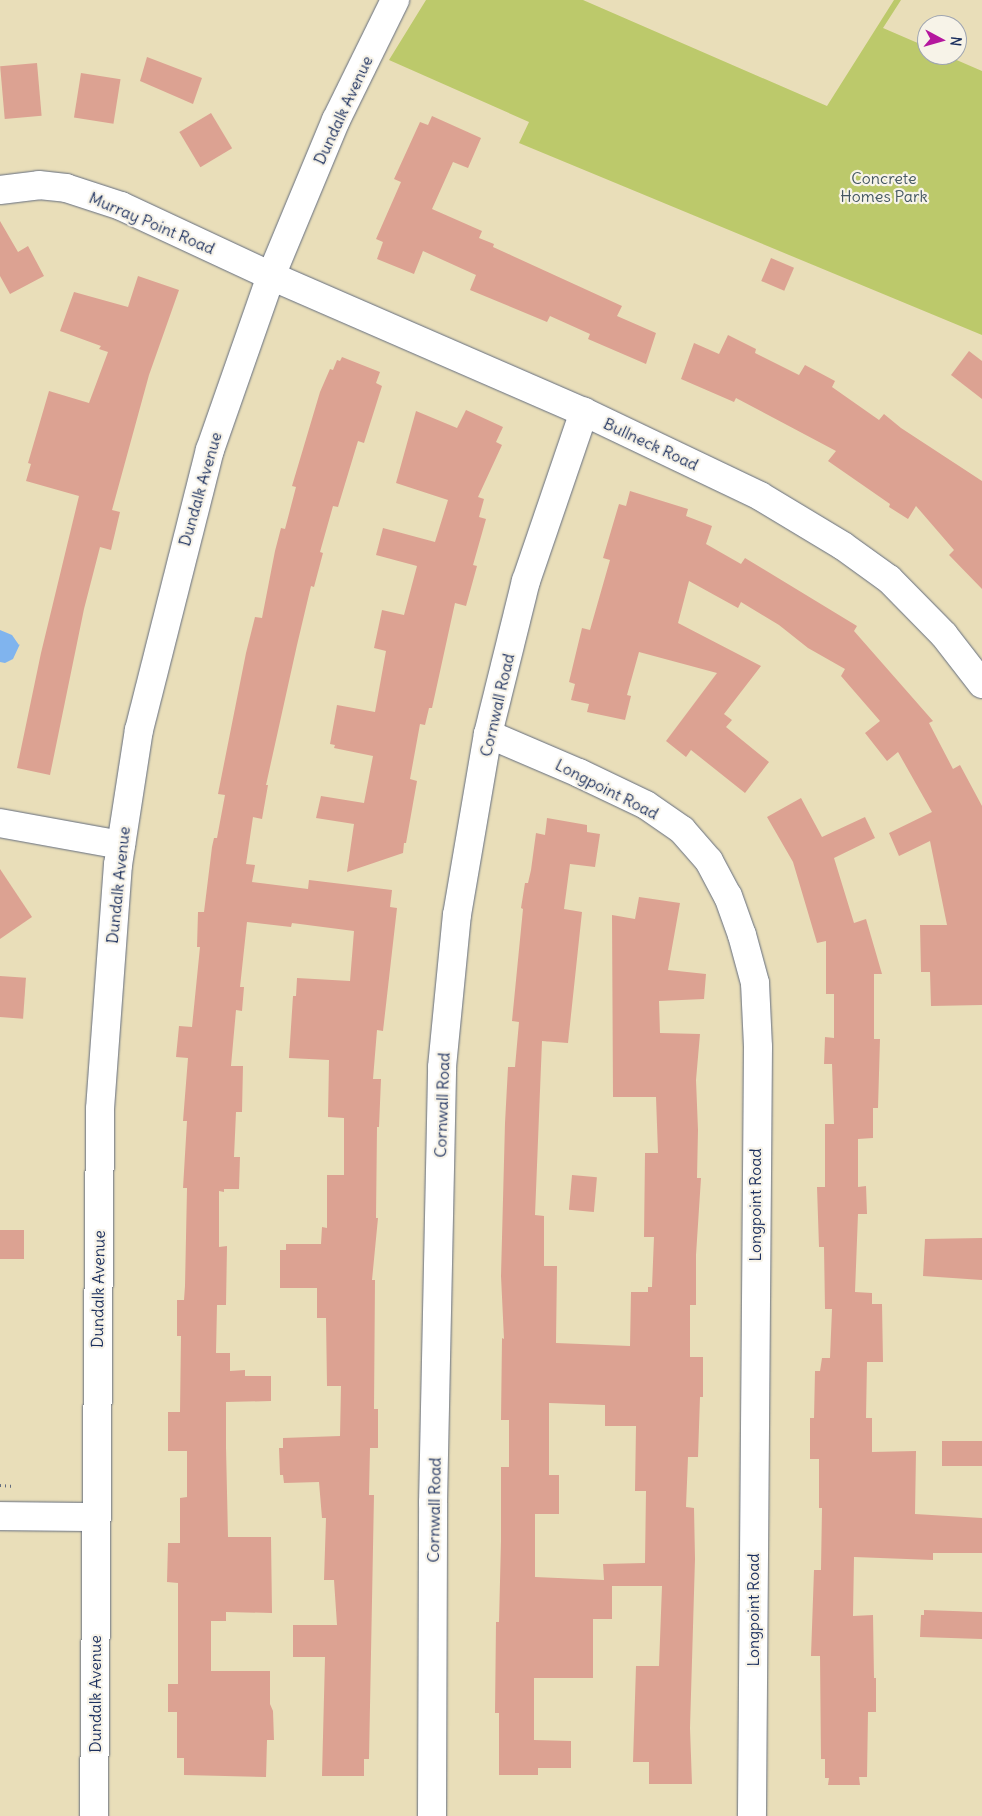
<!DOCTYPE html>
<html>
<head>
<meta charset="utf-8">
<style>
	body { margin:0 }
	#map { position:relative; width:982px; height:1816px; overflow:hidden; background:#e9deb9; font-family:Delius,sans-serif }
	div>[style] { position:absolute }
	.green>* { inset:0; background:#bcc96b }
	.water>* { inset:0; background:#80b4ee }
	.building>* { inset:0; background:#dca292; transform-origin:0 0 }
	.path>* { height:3px; margin-top:-1.5px; transform-origin:0; background:repeating-linear-gradient(90deg,#636c7e 0 1px,transparent 0 5px) }
	.roads { filter:drop-shadow(0 0 1px #636c7e) drop-shadow(0 0 1px #636c7e) }
	.minor>* { height:28px; margin:-14px; padding:0 14px; transform-origin:14px; border-radius:14px; background:#fff }
	span { translate:-50% -50%; white-space:nowrap; text-align:center; line-height:1.15; -webkit-text-stroke:4.5px #f7f3e8; paint-order:stroke }
	.street-label { font-size:16px; color:#1b2f5e }
	.park-label { font-size:16px; color:#435661 }
	.north { position:absolute; left:917px; top:15px; width:50px; height:50px; box-sizing:border-box; background:#f7f3e8; border:1px solid #9fa5b1; border-radius:50%; rotate:96deg; font-size:14px; font-weight:700; line-height:20px; text-align:center; color:#1b2f5e }
	.north::after { content:''; display:block; margin:auto; width:18px; height:22px; background:#b5179e; clip-path:polygon(50% 0,100% 100%,50% 72%,0 100%) }
</style>
</head>
<body>
<div id="map">
	<div class="green">
		<div style="clip-path:polygon(426px 0,583px 0,827px 106px,894px 0,901px 0,883px 28px,927px 47px,927px 55px,945px 55px,982px 71px,982px 335px,519px 143px,529px 122px,389px 60px)"></div>
	</div>
	<div class="water">
		<div style="clip-path:polygon(0 630px,12px 635px,19px 645px,20px 644px,13px 659px,5px 663px,0 662px)"></div>
	</div>
	<div class="building">
		<div style="clip-path:polygon(147px 57px,202px 78px,193px 104px,140px 81px)"></div>
		<div style="left:37px;top:63px;width:53px;height:37px;rotate:85deg"></div>
		<div style="left:81px;top:73px;width:40px;height:45px;rotate:9deg"></div>
		<div style="left:211px;top:113px;width:41px;height:37px;rotate:59deg"></div>
		<div style="clip-path:polygon(432px 116px,481px 138px,468px 168px,453px 162px,432px 209px,482px 231px,479px 238px,494px 244px,493px 247px,622px 306px,617px 316px,656px 333px,646px 364px,588px 339px,590px 334px,550px 316px,547px 322px,470px 290px,476px 275px,423px 251px,414px 274px,377px 259px,383px 242px,376px 239px,401px 182px,394px 179px,420px 122px,428px 125px)"></div>
		<div style="clip-path:polygon(0 221px,18px 252px,28px 246px,44px 276px,10px 294px,0 276px)"></div>
		<div style="left:771px;top:258px;width:25px;height:25px;rotate:23deg"></div>
		<div style="clip-path:polygon(138px 276px,179px 290px,149px 375px,112px 510px,120px 512px,111px 550px,100px 547px,84px 609px,50px 775px,17px 768px,41px 653px,79px 496px,26px 481px,31px 464px,28px 463px,49px 391px,89px 403px,108px 352px,99px 349px,101px 346px,60px 331px,74px 292px,128px 307px)"></div>
		<div style="clip-path:polygon(728px 335px,756px 349px,755px 353px,799px 375px,805px 365px,835px 381px,832px 387px,879px 420px,884px 414px,901px 428px,982px 481px,982px 589px,949px 555px,954px 550px,916px 506px,908px 519px,889px 507px,890px 504px,828px 461px,836px 451px,736px 398px,734px 402px,681px 379px,694px 343px,719px 354px)"></div>
		<div style="clip-path:polygon(969px 351px,982px 361px,982px 399px,951px 375px)"></div>
		<div style="clip-path:polygon(342px 357px,380px 372px,376px 383px,382px 386px,364px 443px,358px 441px,338px 507px,333px 506px,320px 552px,323px 553px,314px 587px,311px 586px,297px 645px,266px 785px,268px 785px,262px 819px,253px 817px,246px 864px,255px 865px,252px 882px,308px 889px,309px 880px,392px 890px,390px 907px,397px 908px,383px 1031px,377px 1030px,373px 1079px,381px 1079px,379px 1127px,377px 1127px,376px 1218px,378px 1218px,372px 1280px,375px 1280px,374px 1409px,378px 1409px,378px 1448px,370px 1448px,369px 1495px,374px 1495px,369px 1759px,364px 1759px,364px 1776px,322px 1776px,325px 1657px,293px 1657px,293px 1625px,337px 1625px,334px 1580px,324px 1580px,326px 1518px,322px 1518px,319px 1482px,284px 1483px,283px 1475px,280px 1475px,279px 1448px,283px 1448px,283px 1438px,340px 1436px,341px 1386px,327px 1386px,326px 1318px,317px 1318px,317px 1288px,280px 1288px,280px 1250px,286px 1250px,286px 1244px,321px 1244px,322px 1227px,327px 1228px,327px 1175px,344px 1175px,344px 1118px,328px 1117px,329px 1060px,289px 1058px,293px 996px,296px 996px,297px 978px,350px 981px,354px 931px,292px 923px,291px 927px,247px 922px,240px 987px,244px 987px,242px 1011px,236px 1010px,231px 1066px,243px 1066px,242px 1112px,236px 1112px,234px 1157px,240px 1157px,239px 1189px,224px 1189px,224px 1192px,219px 1191px,219px 1247px,227px 1246px,226px 1305px,217px 1305px,216px 1353px,230px 1353px,230px 1371px,245px 1370px,245px 1376px,271px 1376px,271px 1401px,226px 1402px,226px 1447px,228px 1537px,271px 1537px,272px 1613px,226px 1612px,226px 1621px,211px 1621px,211px 1671px,270px 1671px,270px 1704px,273px 1711px,274px 1740px,267px 1740px,266px 1777px,184px 1775px,184px 1758px,177px 1758px,177px 1712px,168px 1712px,168px 1684px,178px 1684px,178px 1583px,167px 1582px,168px 1543px,180px 1543px,180px 1498px,187px 1497px,187px 1451px,168px 1451px,168px 1412px,180px 1412px,181px 1336px,177px 1336px,177px 1300px,184px 1300px,185px 1286px,187px 1188px,183px 1188px,187px 1121px,183px 1121px,188px 1058px,176px 1057px,179px 1026px,192px 1027px,200px 947px,197px 947px,198px 912px,204px 912px,212px 847px,214px 838px,217px 838px,225px 795px,218px 794px,246px 653px,255px 617px,262px 618px,275px 551px,281px 528px,285px 529px,296px 487px,292px 486px,320px 392px,330px 369px,333px 370px,337px 360px,340px 361px)"></div>
		<div style="clip-path:polygon(466px 410px,503px 427px,496px 442px,502px 445px,478px 497px,484px 499px,479px 517px,486px 519px,473px 565px,477px 566px,466px 606px,455px 603px,432px 708px,429px 708px,425px 725px,420px 724px,410px 779px,417px 781px,406px 843px,404px 843px,403px 853px,347px 872px,354px 824px,316px 818px,321px 796px,364px 803px,373px 756px,334px 748px,335px 745px,330px 744px,337px 705px,375px 712px,386px 651px,374px 648px,382px 610px,404px 615px,417px 566px,376px 555px,383px 528px,435px 542px,448px 500px,396px 483px,416px 411px,457px 428px)"></div>
		<div style="clip-path:polygon(630px 491px,688px 509px,686px 516px,712px 526px,706px 544px,741px 564px,745px 558px,857px 626px,854px 631px,933px 721px,929px 723px,953px 769px,960px 765px,982px 806px,982px 1005px,931px 1006px,930px 972px,921px 972px,920px 925px,947px 925px,930px 841px,899px 856px,889px 833px,932px 812px,898px 752px,887px 761px,865px 733px,880px 721px,841px 676px,845px 669px,808px 648px,779px 625px,741px 602px,738px 608px,689px 581px,678px 623px,761px 666px,724px 714px,732px 720px,726px 727px,769px 762px,745px 793px,691px 750px,686px 757px,666px 741px,717px 673px,639px 652px,627px 695px,631px 696px,625px 720px,587px 712px,589px 704px,571px 700px,575px 684px,569px 682px,582px 628px,590px 630px,610px 560px,603px 558px,619px 504px,626px 506px)"></div>
		<div style="clip-path:polygon(801px 798px,822px 837px,865px 817px,875px 838px,834px 858px,854px 923px,866px 919px,882px 974px,874px 974px,874px 1039px,880px 1039px,878px 1108px,873px 1108px,873px 1138px,858px 1139px,858px 1187px,866px 1186px,867px 1214px,858px 1214px,855px 1292px,872px 1293px,872px 1304px,882px 1304px,883px 1362px,867px 1362px,866px 1418px,872px 1418px,872px 1452px,916px 1451px,915px 1514px,982px 1518px,982px 1553px,933px 1553px,933px 1560px,854px 1557px,853px 1616px,873px 1615px,874px 1678px,876px 1678px,876px 1712px,868px 1712px,867px 1777px,859px 1777px,860px 1785px,828px 1785px,829px 1778px,825px 1778px,825px 1759px,821px 1759px,820px 1656px,811px 1656px,814px 1570px,821px 1570px,822px 1508px,819px 1508px,819px 1459px,810px 1459px,810px 1418px,814px 1418px,815px 1371px,820px 1371px,822px 1358px,830px 1358px,832px 1309px,825px 1309px,824px 1247px,819px 1247px,817px 1187px,825px 1187px,825px 1124px,834px 1124px,832px 1064px,824px 1064px,825px 1037px,834px 1038px,834px 994px,826px 994px,826px 941px,817px 943px,793px 862px,767px 817px)"></div>
		<div style="clip-path:polygon(evenodd,547px 818px,587px 825px,587px 832px,600px 834px,595px 867px,570px 864px,564px 909px,582px 912px,568px 1043px,542px 1041px,535px 1215px,544px 1216px,544px 1266px,557px 1266px,556px 1343px,630px 1346px,631px 1292px,648px 1292px,648px 1287px,652px 1287px,654px 1237px,644px 1237px,645px 1153px,658px 1153px,656px 1097px,613px 1097px,612px 915px,635px 919px,639px 897px,680px 903px,668px 970px,706px 974px,704px 999px,659px 1001px,660px 1033px,700px 1034px,696px 1080px,698px 1130px,697px 1178px,701px 1178px,696px 1255px,696px 1305px,690px 1305px,690px 1357px,703px 1357px,703px 1397px,700px 1397px,698px 1457px,688px 1457px,686px 1507px,694px 1508px,695px 1559px,690px 1728px,692px 1784px,649px 1784px,649px 1762px,633px 1762px,636px 1666px,659px 1666px,662px 1586px,612px 1586px,612px 1619px,593px 1619px,593px 1678px,534px 1678px,534px 1740px,571px 1741px,571px 1768px,538px 1768px,538px 1775px,499px 1775px,499px 1713px,495px 1713px,496px 1622px,499px 1622px,501px 1541px,501px 1467px,509px 1467px,509px 1420px,501px 1420px,502px 1338px,504px 1339px,501px 1276px,505px 1123px,508px 1067px,515px 1067px,519px 1022px,512px 1021px,523px 909px,521px 908px,525px 883px,528px 883px,531px 870px,536px 833px,545px 835px,547px 818px,549px 1403px,605px 1405px,605px 1426px,636px 1426px,635px 1491px,646px 1491px,645px 1563px,603px 1564px,604px 1580px,535px 1577px,535px 1514px,559px 1514px,559px 1475px,549px 1475px,549px 1403px)"></div>
		<div style="clip-path:polygon(0 869px,32px 917px,0 939px)"></div>
		<div style="left:0;top:976px;width:26px;height:41px;rotate:4deg"></div>
		<div style="left:572px;top:1175px;width:25px;height:35px;rotate:5deg"></div>
		<div style="left:24px;top:1230px;width:29px;height:24px;rotate:90deg"></div>
		<div style="clip-path:polygon(982px 1238px,982px 1280px,923px 1276px,925px 1239px)"></div>
		<div style="left:942px;top:1441px;width:40px;height:25px"></div>
		<div style="clip-path:polygon(924px 1610px,982px 1612px,982px 1639px,920px 1637px,921px 1615px,924px 1615px)"></div>
	</div>
	<div class="path">
		<div style="left:0;top:1485px;width:14px;rotate:4deg"></div>
	</div>
	<div class="roads">
		<div class="minor">
			<div style="left:0;top:190px;width:39px;rotate:-7deg"></div>
			<div style="left:39px;top:185px;width:27px;rotate:6deg"></div>
			<div style="left:66px;top:188px;width:58px;rotate:18.1deg"></div>
			<div style="left:121px;top:206px;width:166px;rotate:25deg"></div>
			<div style="left:271px;top:276px;width:341px;rotate:23.5deg"></div>
			<div style="left:584px;top:412px;width:195px;rotate:25.5deg"></div>
			<div style="left:760px;top:496px;width:97px;rotate:31.1deg"></div>
			<div style="left:843px;top:546px;width:57px;rotate:35.7deg"></div>
			<div style="left:889px;top:579px;width:78px;rotate:45.5deg"></div>
			<div style="left:944px;top:635px;width:62px;rotate:52.2deg"></div>
			<div style="left:488px;top:734px;width:99px;rotate:23.2deg"></div>
			<div style="left:579px;top:773px;width:74px;rotate:25.5deg"></div>
			<div style="left:646px;top:805px;width:44px;rotate:34.8deg"></div>
			<div style="left:682px;top:830px;width:41px;rotate:48.9deg"></div>
			<div style="left:709px;top:861px;width:40px;rotate:62deg"></div>
			<div style="left:728px;top:896px;width:41px;rotate:70.3deg"></div>
			<div style="left:742px;top:935px;width:50px;rotate:74.8deg"></div>
			<div style="left:755px;top:983px;width:64px;rotate:87.3deg"></div>
			<div style="left:758px;top:1047px;width:769px;rotate:90.45deg"></div>
			<div style="left:0;top:823px;width:123px;rotate:10.3deg"></div>
			<div style="left:0;top:1516px;width:96px;rotate:0.6deg"></div>
			<div style="left:94px;top:1816px;width:707px;rotate:-89.51deg"></div>
			<div style="left:100px;top:1109px;width:245px;rotate:-85.8deg"></div>
			<div style="left:118px;top:865px;width:137px;rotate:-81.2deg"></div>
			<div style="left:139px;top:730px;width:289px;rotate:-75.8deg"></div>
			<div style="left:210px;top:450px;width:184px;rotate:-70.7deg"></div>
			<div style="left:271px;top:276px;width:169px;rotate:-67.4deg"></div>
			<div style="left:336px;top:120px;width:134px;rotate:-63.8deg"></div>
			<div style="left:432px;top:1816px;width:313px;rotate:-89.8deg"></div>
			<div style="left:433px;top:1503px;width:436px;rotate:-88.8deg"></div>
			<div style="left:442px;top:1067px;width:153px;rotate:-84.4deg"></div>
			<div style="left:457px;top:915px;width:184px;rotate:-80.3deg"></div>
			<div style="left:488px;top:734px;width:158px;rotate:-76.1deg"></div>
			<div style="left:526px;top:581px;width:179px;rotate:-71.1deg"></div>
		</div>
	</div>
	<div class="street-label">
		<span style="left:343px;top:110px;rotate:-65deg">Dundalk Avenue</span>
		<span style="left:152px;top:223px;rotate:23deg">Murray Point Road</span>
		<span style="left:651px;top:444px;rotate:25deg">Bullneck Road</span>
		<span style="left:200px;top:489px;rotate:-74deg">Dundalk Avenue</span>
		<span style="left:497px;top:705px;rotate:-77deg">Cornwall Road</span>
		<span style="left:607px;top:789px;rotate:27deg">Longpoint Road</span>
		<span style="left:118px;top:885px;rotate:-84deg">Dundalk Avenue</span>
		<span style="left:442px;top:1105px;rotate:-88deg">Cornwall Road</span>
		<span style="left:755px;top:1205px;rotate:-90deg">Longpoint Road</span>
		<span style="left:98px;top:1289px;rotate:-89deg">Dundalk Avenue</span>
		<span style="left:434px;top:1510px;rotate:-89deg">Cornwall Road</span>
		<span style="left:753px;top:1610px;rotate:-90deg">Longpoint Road</span>
		<span style="left:95px;top:1694px;rotate:-90deg">Dundalk Avenue</span>
	</div>
	<div class="park-label">
		<span style="left:884px;top:187px">Concrete<br>Homes Park</span>
	</div>
	<div class="north">N</div>
</div>
</body>
</html>
